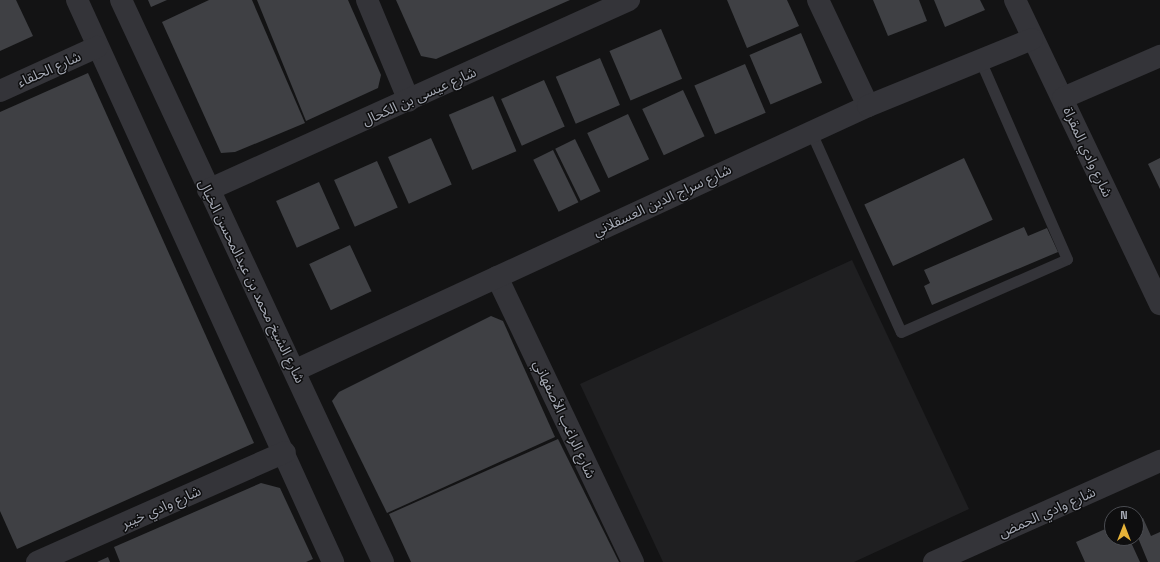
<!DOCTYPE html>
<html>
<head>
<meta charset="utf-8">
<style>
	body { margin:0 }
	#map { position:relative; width:1160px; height:562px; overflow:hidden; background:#131314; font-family:"Space Grotesk","Noto Sans Arabic",sans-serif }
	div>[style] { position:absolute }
	.built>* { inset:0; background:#1f1f21 }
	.building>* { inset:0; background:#3f4044; transform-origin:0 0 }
	.lane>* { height:11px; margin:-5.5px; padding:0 5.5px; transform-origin:5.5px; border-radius:5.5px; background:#343439 }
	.street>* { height:22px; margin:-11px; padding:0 11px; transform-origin:11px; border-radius:11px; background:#343439 }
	span { translate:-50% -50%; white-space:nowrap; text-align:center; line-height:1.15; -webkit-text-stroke:3px #0e0e0f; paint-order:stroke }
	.street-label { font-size:14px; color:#a5a9b4 }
	.north { position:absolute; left:1104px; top:506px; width:40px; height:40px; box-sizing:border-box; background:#0e0e0f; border:1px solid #4a4c51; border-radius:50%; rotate:0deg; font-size:11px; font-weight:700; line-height:16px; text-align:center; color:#a5a9b4 }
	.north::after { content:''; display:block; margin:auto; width:14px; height:18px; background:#e6b339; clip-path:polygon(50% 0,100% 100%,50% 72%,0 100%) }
</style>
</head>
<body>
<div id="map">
	<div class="built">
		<div style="clip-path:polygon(852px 260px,969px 509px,854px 562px,663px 562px,580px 384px)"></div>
	</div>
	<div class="building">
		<div style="clip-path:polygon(0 0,16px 0,33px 36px,0 51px)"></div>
		<div style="clip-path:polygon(148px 0,167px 0,151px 7px)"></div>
		<div style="clip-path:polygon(209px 0,252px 0,305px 123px,235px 152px,221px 153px,162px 22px)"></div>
		<div style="clip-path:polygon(257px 0,348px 0,381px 75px,378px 88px,306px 121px)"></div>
		<div style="clip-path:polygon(396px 0,570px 0,436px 59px,421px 56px)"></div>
		<div style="clip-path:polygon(727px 0,787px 0,799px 26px,747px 48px)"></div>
		<div style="clip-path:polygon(873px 0,919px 0,927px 21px,888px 36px)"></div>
		<div style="clip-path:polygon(934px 0,980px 0,985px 10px,945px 27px)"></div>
		<div style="left:661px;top:29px;width:54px;height:56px;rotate:67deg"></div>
		<div style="left:801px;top:33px;width:54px;height:56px;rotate:67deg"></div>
		<div style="left:600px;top:58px;width:51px;height:48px;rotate:67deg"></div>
		<div style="left:745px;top:64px;width:53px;height:55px;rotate:67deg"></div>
		<div style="clip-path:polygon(88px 73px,254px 443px,17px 549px,0 511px,0 112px)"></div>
		<div style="left:544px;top:80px;width:51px;height:47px;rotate:66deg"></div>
		<div style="left:683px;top:90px;width:51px;height:45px;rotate:65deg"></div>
		<div style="left:493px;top:96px;width:60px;height:48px;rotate:67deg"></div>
		<div style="left:628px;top:114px;width:50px;height:45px;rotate:65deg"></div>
		<div style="left:431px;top:138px;width:51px;height:47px;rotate:66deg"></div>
		<div style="left:575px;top:139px;width:58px;height:22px;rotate:64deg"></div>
		<div style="left:553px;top:150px;width:58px;height:22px;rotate:64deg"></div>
		<div style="left:964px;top:158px;width:68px;height:110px;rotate:65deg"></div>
		<div style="clip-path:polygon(1160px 158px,1160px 189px,1148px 164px)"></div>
		<div style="left:377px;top:161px;width:51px;height:47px;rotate:66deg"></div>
		<div style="left:319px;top:182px;width:51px;height:47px;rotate:66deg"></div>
		<div style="clip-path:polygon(1024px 227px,1028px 236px,1047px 228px,1058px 252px,932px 305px,924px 286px,930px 283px,924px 270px)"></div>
		<div style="left:350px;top:245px;width:51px;height:45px;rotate:65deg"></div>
		<div style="clip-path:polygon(491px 316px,503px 321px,555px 437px,387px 513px,332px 401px,339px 392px)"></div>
		<div style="clip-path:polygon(558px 439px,619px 562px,411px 562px,389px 514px)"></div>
		<div style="clip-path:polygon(261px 483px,280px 488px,313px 559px,306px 562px,120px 562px,114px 547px)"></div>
		<div style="clip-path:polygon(1136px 518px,1143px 518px,1151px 536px,1160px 532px,1160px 562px,1148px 562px,1136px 533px)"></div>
		<div style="clip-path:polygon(1112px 526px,1112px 538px,1129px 538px,1140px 562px,1085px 562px,1076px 542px)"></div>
		<div style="clip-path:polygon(108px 557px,110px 562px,97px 562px)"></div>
	</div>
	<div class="lane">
		<div style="left:811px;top:132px;width:219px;rotate:65.8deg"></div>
		<div style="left:901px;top:332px;width:181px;rotate:-23.7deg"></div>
		<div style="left:1067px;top:259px;width:219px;rotate:-113.6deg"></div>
	</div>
	<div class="street">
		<div style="left:77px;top:0;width:618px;rotate:65.51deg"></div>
		<div style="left:121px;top:0;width:620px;rotate:65.01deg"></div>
		<div style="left:367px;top:0;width:109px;rotate:67.4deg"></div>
		<div style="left:818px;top:0;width:117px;rotate:64.7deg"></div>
		<div style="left:1015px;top:0;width:337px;rotate:64.5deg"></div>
		<div style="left:0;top:91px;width:107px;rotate:-24.4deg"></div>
		<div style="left:1063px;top:98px;width:106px;rotate:-23.4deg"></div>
		<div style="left:208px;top:190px;width:462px;rotate:-24.3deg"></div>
		<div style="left:497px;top:277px;width:316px;rotate:64.5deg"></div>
		<div style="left:296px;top:370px;width:630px;rotate:-24.78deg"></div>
		<div style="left:868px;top:106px;width:177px;rotate:-22.2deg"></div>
		<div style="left:37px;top:562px;width:271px;rotate:-23.9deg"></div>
		<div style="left:934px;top:562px;width:248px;rotate:-24.1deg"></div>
	</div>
	<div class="street-label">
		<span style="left:49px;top:69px;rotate:-24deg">شارع الحلقاء</span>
		<span style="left:419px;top:96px;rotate:-24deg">شارع عيسى بن الكحال</span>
		<span style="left:1088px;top:152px;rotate:65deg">شارع وادي المقراة</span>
		<span style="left:662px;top:200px;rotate:-25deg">شارع سراج الدين العسقلاني</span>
		<span style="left:252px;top:281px;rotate:64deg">شارع الشيخ محمد بن عبدالمحسن الخيال</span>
		<span style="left:565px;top:419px;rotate:65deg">شارع الراغب الأصفهاني</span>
		<span style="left:161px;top:507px;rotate:-24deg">شارع وادي خيبر</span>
		<span style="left:1047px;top:512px;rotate:-24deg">شارع وادي الحمض</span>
	</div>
	<div class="north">N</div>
</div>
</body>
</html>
